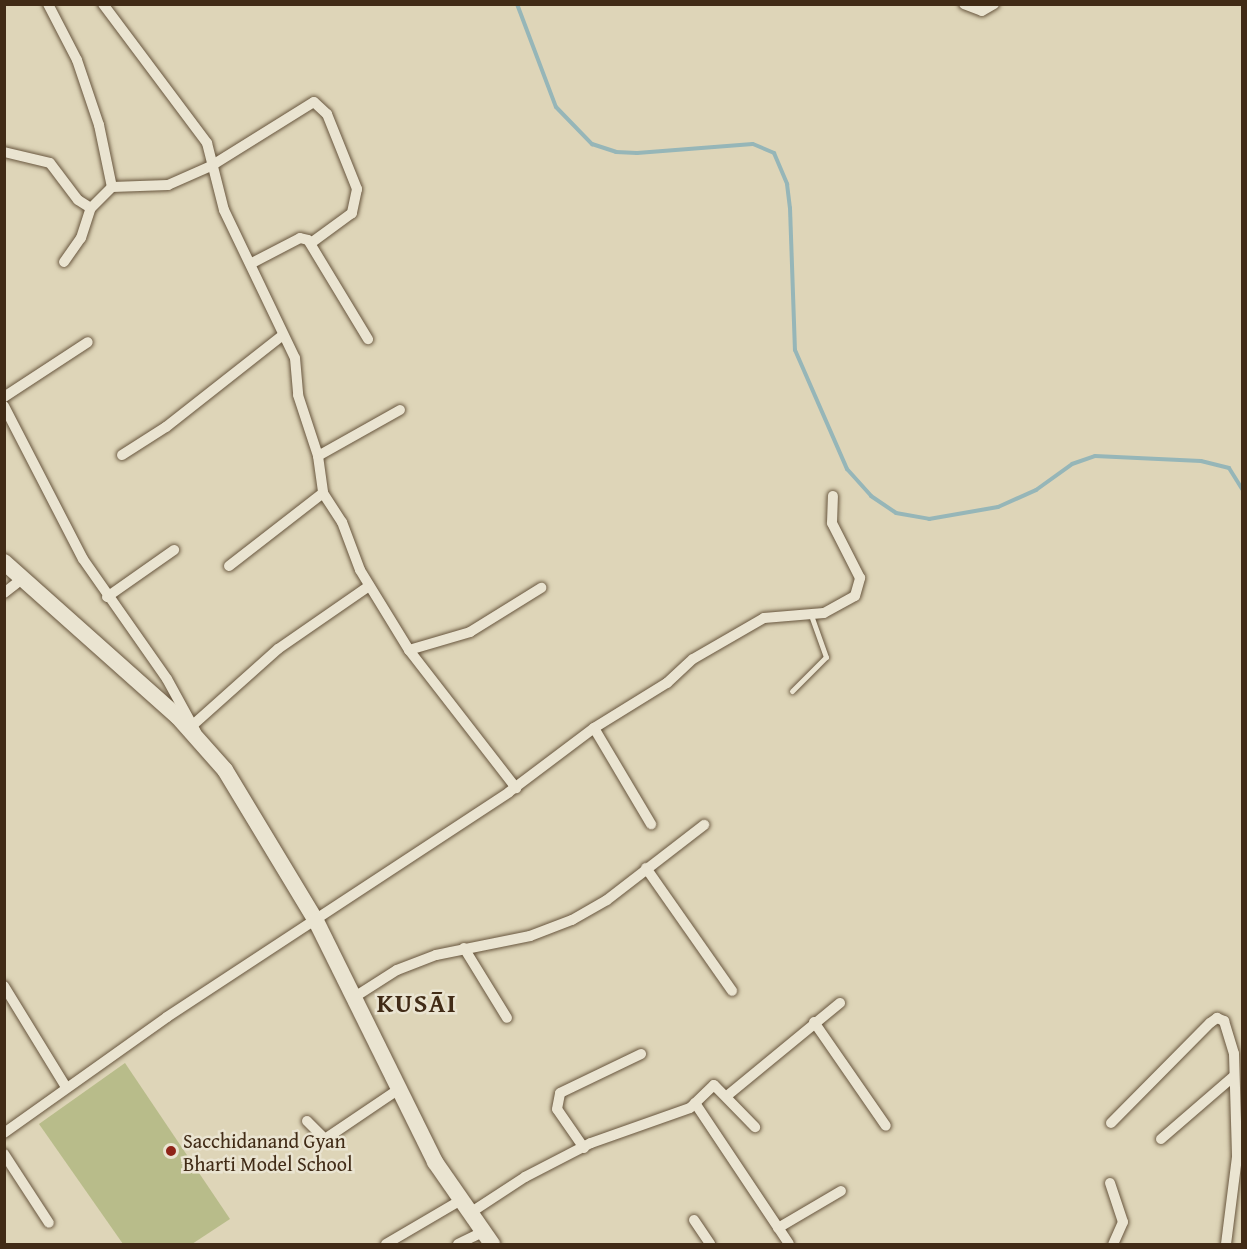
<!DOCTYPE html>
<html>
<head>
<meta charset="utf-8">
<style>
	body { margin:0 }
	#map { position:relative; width:1247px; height:1249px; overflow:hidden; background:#ded5b8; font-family:"Gentium Book Plus",serif }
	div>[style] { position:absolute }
	.green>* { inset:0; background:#b8bc8a }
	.stream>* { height:4px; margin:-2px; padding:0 2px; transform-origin:2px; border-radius:2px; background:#96b6b8 }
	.roads { filter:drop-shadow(0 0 2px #68563e) drop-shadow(0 0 2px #68563e) }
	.lane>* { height:5px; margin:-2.5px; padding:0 2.5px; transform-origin:2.5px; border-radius:2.5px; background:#eae4d1 }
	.street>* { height:10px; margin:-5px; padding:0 5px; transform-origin:5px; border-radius:5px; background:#eae4d1 }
	.secondary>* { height:16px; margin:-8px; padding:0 8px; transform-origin:8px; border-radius:8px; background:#eae4d1 }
	.dots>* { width:16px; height:16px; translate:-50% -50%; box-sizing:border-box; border:3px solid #eae4d1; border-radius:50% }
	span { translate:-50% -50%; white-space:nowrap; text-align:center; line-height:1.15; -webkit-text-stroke:5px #eae4d1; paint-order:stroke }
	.poi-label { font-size:20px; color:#412b16 }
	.left { translate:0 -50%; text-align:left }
	.district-label { font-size:26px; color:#412b16; font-weight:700; letter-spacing:1.5px }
	.frame { position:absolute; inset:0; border:6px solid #412b16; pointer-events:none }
</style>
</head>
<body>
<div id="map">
	<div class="green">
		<div style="clip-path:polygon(125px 1063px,230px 1219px,192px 1244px,123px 1244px,39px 1124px)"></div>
	</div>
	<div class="stream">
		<div style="left:517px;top:4px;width:110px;rotate:69.3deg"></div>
		<div style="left:556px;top:107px;width:52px;rotate:45.8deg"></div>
		<div style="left:592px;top:144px;width:25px;rotate:18deg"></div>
		<div style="left:616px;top:152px;width:21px;rotate:3deg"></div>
		<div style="left:637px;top:153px;width:116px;rotate:-4.4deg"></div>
		<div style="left:753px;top:144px;width:23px;rotate:23deg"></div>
		<div style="left:774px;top:153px;width:34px;rotate:67deg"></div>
		<div style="left:787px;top:184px;width:24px;rotate:83deg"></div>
		<div style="left:790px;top:208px;width:142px;rotate:88deg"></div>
		<div style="left:795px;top:350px;width:130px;rotate:66.4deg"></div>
		<div style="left:847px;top:469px;width:36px;rotate:48deg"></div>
		<div style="left:871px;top:496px;width:30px;rotate:34deg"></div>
		<div style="left:896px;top:513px;width:34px;rotate:10deg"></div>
		<div style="left:929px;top:519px;width:70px;rotate:-9.9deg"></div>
		<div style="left:998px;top:507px;width:42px;rotate:-24.1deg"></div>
		<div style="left:1036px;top:490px;width:44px;rotate:-35.8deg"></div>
		<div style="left:1072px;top:464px;width:24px;rotate:-19deg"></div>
		<div style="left:1095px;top:456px;width:106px;rotate:2.7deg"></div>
		<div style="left:1201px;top:461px;width:29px;rotate:14deg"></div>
		<div style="left:1229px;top:468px;width:25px;rotate:58deg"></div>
	</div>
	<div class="roads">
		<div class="lane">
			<div style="left:792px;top:691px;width:48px;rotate:-45deg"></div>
			<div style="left:826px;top:657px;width:45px;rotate:-109.7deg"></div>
		</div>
		<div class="street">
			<div style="left:48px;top:4px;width:63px;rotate:62.6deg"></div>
			<div style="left:77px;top:60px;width:69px;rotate:71.3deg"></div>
			<div style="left:99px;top:125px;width:63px;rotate:78.2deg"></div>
			<div style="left:103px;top:4px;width:174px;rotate:53.2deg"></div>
			<div style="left:207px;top:143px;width:69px;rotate:75.8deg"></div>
			<div style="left:224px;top:210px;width:164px;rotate:64.4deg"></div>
			<div style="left:295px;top:358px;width:37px;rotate:85deg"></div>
			<div style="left:298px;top:395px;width:64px;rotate:71.8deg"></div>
			<div style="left:318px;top:456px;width:37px;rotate:82deg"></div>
			<div style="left:323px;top:493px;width:35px;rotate:57deg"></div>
			<div style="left:342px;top:522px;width:51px;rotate:69.4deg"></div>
			<div style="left:360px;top:570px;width:94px;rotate:58.5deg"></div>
			<div style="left:409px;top:650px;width:175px;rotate:52.2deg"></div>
			<div style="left:964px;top:4px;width:19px;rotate:21deg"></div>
			<div style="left:982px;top:11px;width:14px;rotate:-30deg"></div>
			<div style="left:4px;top:152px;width:47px;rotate:13.4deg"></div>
			<div style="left:50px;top:163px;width:46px;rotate:52.9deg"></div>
			<div style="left:78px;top:200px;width:15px;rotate:32deg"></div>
			<div style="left:64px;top:262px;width:29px;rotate:-55deg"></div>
			<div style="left:81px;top:238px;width:32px;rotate:-72deg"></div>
			<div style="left:91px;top:208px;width:30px;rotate:-45deg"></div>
			<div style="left:112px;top:187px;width:56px;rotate:-2deg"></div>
			<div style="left:168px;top:185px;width:47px;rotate:-23.8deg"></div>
			<div style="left:211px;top:166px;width:121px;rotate:-31.9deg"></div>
			<div style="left:314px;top:102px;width:18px;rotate:43deg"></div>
			<div style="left:327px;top:114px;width:81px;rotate:68.2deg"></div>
			<div style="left:357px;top:189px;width:25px;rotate:102deg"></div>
			<div style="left:352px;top:213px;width:51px;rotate:143.8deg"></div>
			<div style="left:252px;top:263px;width:54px;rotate:-27.5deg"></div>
			<div style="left:300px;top:238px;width:8px;rotate:14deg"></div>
			<div style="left:308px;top:240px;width:116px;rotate:58.8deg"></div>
			<div style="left:4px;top:397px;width:100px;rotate:-33.2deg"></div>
			<div style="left:4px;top:406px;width:172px;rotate:62.7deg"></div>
			<div style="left:83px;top:559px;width:146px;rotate:55deg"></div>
			<div style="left:167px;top:679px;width:60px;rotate:61.3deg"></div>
			<div style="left:122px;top:455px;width:52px;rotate:-32.5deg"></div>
			<div style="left:166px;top:427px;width:149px;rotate:-38.2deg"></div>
			<div style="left:318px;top:456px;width:94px;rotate:-29.3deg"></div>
			<div style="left:229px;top:566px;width:119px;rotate:-37.8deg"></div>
			<div style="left:4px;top:593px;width:24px;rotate:-38deg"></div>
			<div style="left:107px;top:597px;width:82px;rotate:-35deg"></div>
			<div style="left:409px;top:650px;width:64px;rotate:-16.4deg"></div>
			<div style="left:470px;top:632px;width:84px;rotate:-31.8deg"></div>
			<div style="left:194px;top:724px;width:113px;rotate:-41.8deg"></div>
			<div style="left:278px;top:649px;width:111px;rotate:-34.7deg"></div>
			<div style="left:594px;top:728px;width:112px;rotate:59.3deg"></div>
			<div style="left:646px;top:868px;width:150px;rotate:55deg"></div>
			<div style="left:464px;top:948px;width:82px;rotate:58.4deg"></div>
			<div style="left:4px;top:986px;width:119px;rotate:58.5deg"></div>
			<div style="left:353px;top:998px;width:52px;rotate:-32.5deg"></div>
			<div style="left:397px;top:970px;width:42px;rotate:-21deg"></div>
			<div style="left:436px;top:955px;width:96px;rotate:-11.4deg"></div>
			<div style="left:530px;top:936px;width:45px;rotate:-20.9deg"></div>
			<div style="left:572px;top:920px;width:40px;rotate:-29.7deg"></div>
			<div style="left:607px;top:900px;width:123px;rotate:-37.7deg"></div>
			<div style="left:814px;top:1022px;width:126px;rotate:55.3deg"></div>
			<div style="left:728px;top:1095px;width:145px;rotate:-39.4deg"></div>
			<div style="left:695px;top:1103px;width:169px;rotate:56.3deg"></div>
			<div style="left:307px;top:1121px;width:25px;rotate:45deg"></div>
			<div style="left:325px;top:1139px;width:86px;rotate:-34.1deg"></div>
			<div style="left:1111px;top:1123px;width:141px;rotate:-45.3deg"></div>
			<div style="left:1210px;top:1023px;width:9px;rotate:-36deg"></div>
			<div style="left:1217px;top:1018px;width:8px;rotate:23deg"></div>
			<div style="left:1224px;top:1021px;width:34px;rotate:73deg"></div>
			<div style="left:1234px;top:1054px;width:103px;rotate:88.3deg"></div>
			<div style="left:1237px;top:1157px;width:88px;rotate:97.2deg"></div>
			<div style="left:4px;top:1133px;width:200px;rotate:-35.4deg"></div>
			<div style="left:167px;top:1017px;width:409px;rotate:-33.3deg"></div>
			<div style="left:509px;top:792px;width:106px;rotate:-37deg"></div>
			<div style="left:594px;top:728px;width:86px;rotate:-31.7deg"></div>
			<div style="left:667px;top:683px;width:35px;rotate:-43deg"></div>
			<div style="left:693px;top:659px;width:82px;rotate:-30deg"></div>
			<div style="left:764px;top:618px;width:60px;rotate:-4.8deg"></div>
			<div style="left:824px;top:613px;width:35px;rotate:-29deg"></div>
			<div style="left:855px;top:596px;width:19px;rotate:-74deg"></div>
			<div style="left:860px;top:578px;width:62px;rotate:-117deg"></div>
			<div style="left:832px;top:523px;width:27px;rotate:-88deg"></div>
			<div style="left:1161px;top:1139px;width:96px;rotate:-40.8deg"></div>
			<div style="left:584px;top:1148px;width:47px;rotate:-124.7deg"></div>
			<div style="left:557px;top:1109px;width:16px;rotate:-79deg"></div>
			<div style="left:560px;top:1093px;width:90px;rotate:-25.7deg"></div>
			<div style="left:4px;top:1154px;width:82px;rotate:56.9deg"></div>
			<div style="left:1110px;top:1183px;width:41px;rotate:71.6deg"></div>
			<div style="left:1123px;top:1222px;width:24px;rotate:114deg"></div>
			<div style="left:470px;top:1213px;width:66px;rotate:-33.2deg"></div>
			<div style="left:525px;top:1177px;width:74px;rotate:-27.3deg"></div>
			<div style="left:591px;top:1143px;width:105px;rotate:-19.5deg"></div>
			<div style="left:690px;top:1108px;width:33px;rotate:-44deg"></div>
			<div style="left:714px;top:1085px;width:59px;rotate:45.7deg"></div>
			<div style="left:694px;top:1220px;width:29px;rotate:56deg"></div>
			<div style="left:778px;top:1228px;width:73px;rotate:-30.4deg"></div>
			<div style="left:386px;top:1244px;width:87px;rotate:-30.4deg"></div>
			<div style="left:458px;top:1244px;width:28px;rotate:-26deg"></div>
		</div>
		<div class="secondary">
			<div style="left:4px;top:562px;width:233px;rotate:41.7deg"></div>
			<div style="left:178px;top:717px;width:71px;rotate:48.4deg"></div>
			<div style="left:225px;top:770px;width:176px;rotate:58.9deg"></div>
			<div style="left:316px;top:921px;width:269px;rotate:63.7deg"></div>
			<div style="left:435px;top:1162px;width:100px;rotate:55.2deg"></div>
		</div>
	</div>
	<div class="dots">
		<div style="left:171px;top:1151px;background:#8f2418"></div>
	</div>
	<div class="poi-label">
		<span class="left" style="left:183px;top:1152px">Sacchidanand Gyan<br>Bharti Model School</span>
	</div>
	<div class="district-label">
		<span style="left:417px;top:1003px">KUSĀI</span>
	</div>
	<div class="frame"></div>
</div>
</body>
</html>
